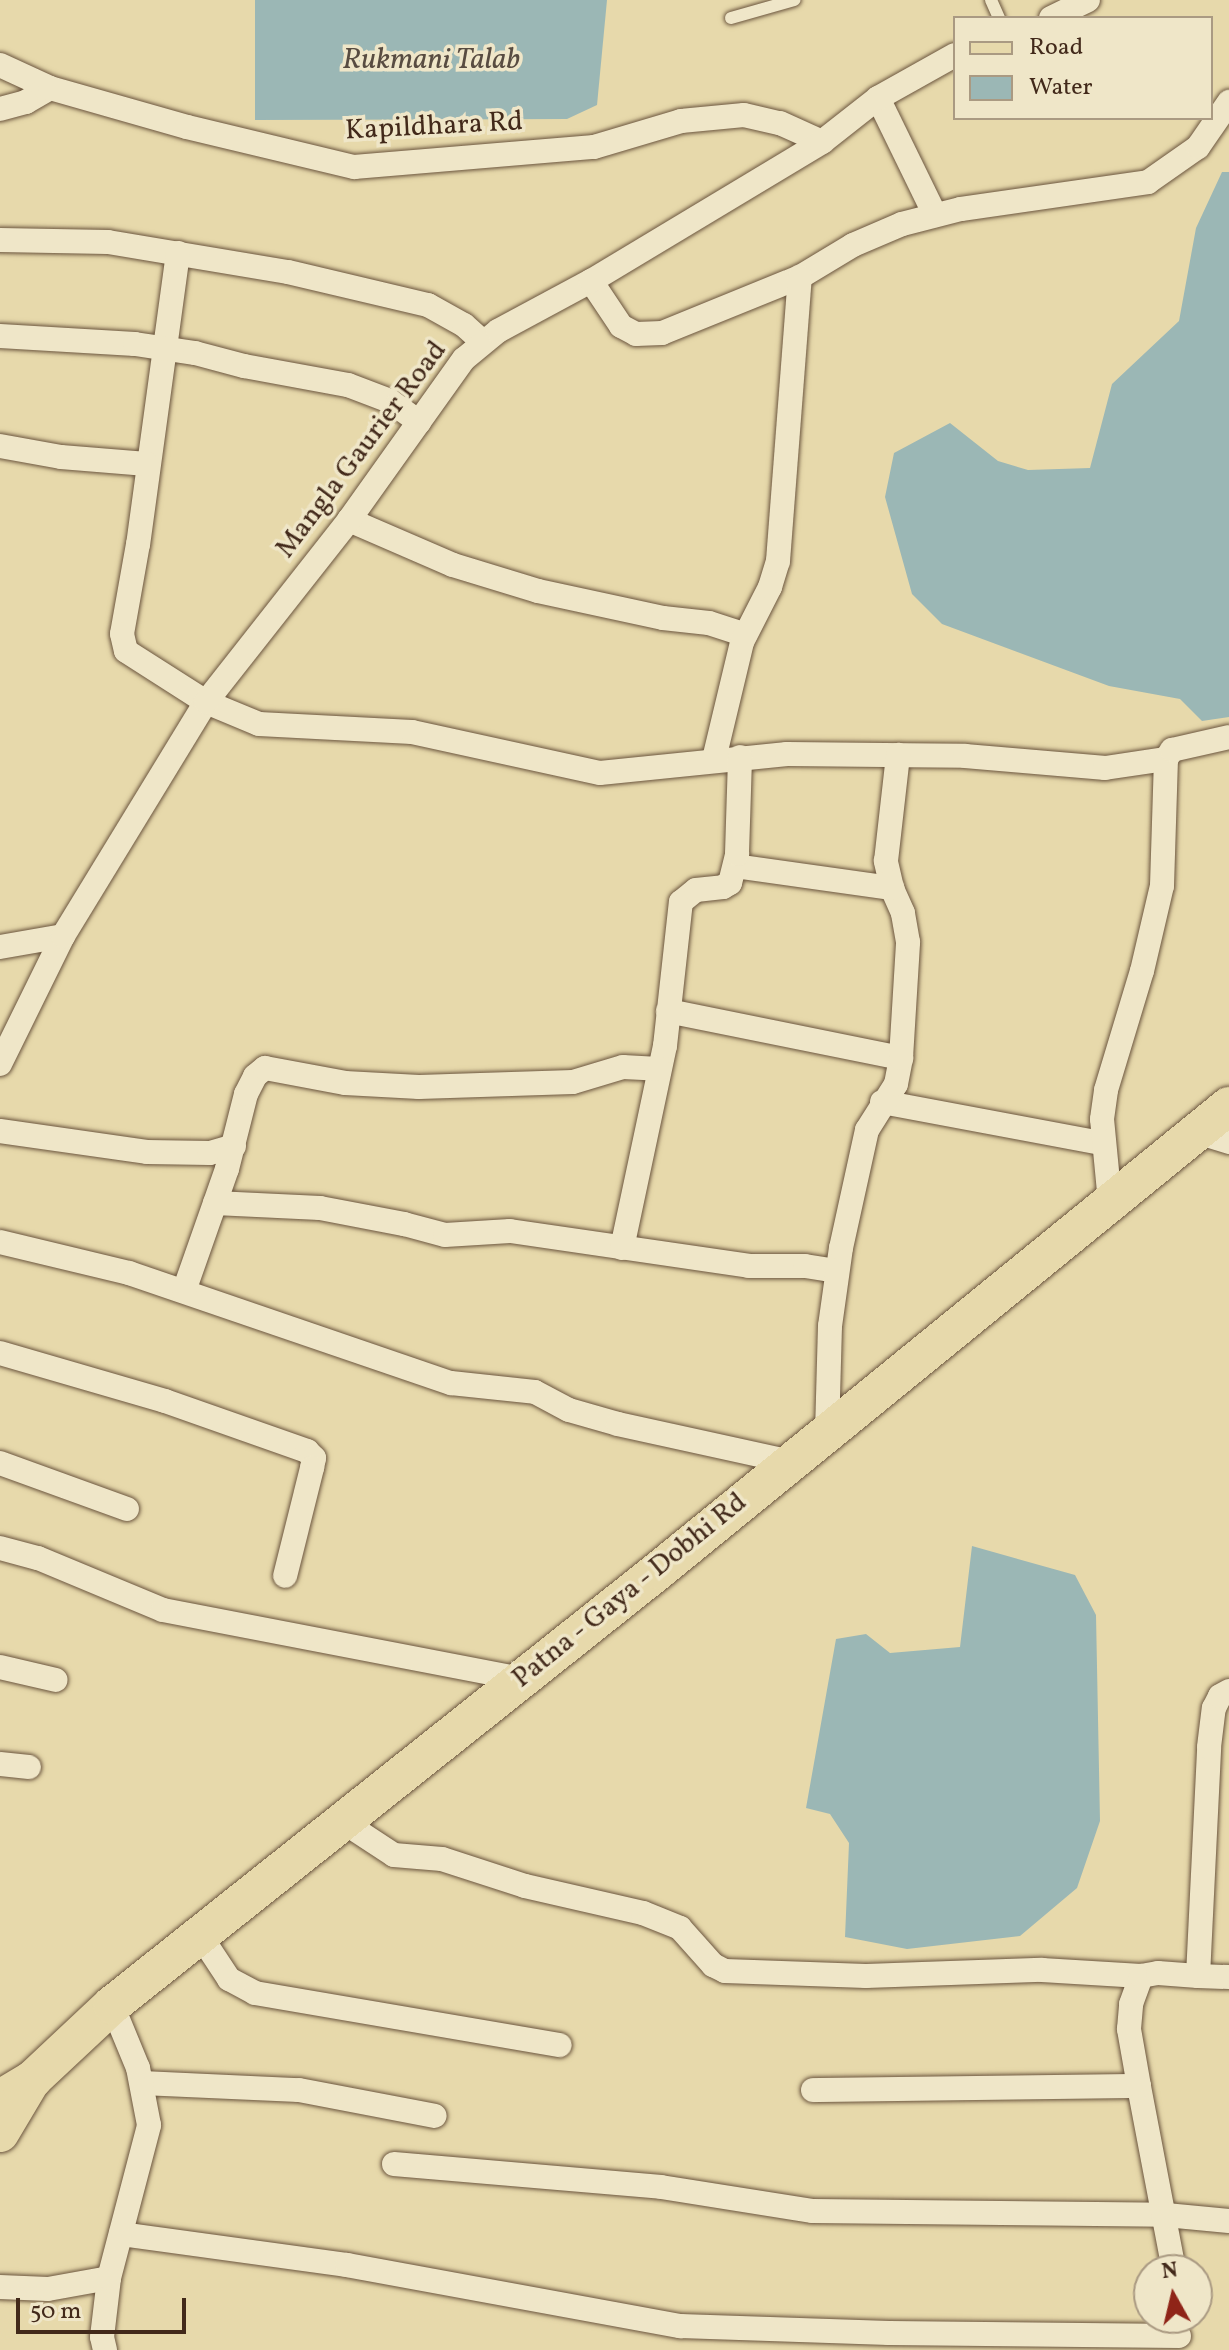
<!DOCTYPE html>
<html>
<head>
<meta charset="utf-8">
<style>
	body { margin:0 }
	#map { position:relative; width:1229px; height:2350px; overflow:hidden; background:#e7d9ab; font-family:Vollkorn,serif }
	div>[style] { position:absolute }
	.water>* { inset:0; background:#9bb7b5 }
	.roads { filter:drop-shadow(0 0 2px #6b553e) drop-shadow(0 0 2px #6b553e) }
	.lane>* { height:12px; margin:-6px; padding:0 6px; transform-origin:6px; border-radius:6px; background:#efe6c8 }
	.street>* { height:24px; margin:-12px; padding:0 12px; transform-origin:12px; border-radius:12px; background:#efe6c8 }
	.primary>* { height:38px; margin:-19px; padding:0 19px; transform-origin:19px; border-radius:19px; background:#e7d9ab }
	span { translate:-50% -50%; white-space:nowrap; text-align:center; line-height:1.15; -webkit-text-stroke:7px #efe6c8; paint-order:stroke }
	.street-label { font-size:28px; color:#42291a }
	.water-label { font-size:30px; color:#584c41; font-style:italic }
	.legend { position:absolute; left:953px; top:16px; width:260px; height:104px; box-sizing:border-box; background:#efe6c8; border:2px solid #aa9a82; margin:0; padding:10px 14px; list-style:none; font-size:24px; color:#42291a }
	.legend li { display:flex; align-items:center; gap:16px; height:40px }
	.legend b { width:40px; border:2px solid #aa9a82 }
	.north { position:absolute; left:1133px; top:2254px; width:80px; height:80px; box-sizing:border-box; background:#efe6c8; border:2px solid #aa9a82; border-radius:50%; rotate:352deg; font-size:22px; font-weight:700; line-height:32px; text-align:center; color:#42291a }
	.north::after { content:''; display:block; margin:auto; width:28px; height:36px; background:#8f2418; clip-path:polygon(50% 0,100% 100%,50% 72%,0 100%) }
	.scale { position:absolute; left:16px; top:2298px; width:170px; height:36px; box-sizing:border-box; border:4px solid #42291a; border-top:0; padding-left:10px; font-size:24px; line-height:28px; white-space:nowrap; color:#42291a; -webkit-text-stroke:6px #efe6c8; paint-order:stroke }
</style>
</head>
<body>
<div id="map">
	<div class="water">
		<div style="clip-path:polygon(255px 0,607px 0,597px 105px,567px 119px,255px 120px)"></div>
		<div style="clip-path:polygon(1222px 172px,1229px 172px,1229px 717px,1202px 721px,1180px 699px,1109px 686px,942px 624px,912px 594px,885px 497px,894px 453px,950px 423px,998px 461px,1028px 470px,1090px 468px,1112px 384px,1179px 321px,1196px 228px)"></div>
		<div style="clip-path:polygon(972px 1546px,1075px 1575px,1096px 1615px,1100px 1821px,1077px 1888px,1020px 1936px,907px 1949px,845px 1937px,849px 1843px,830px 1814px,806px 1808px,836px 1639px,866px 1634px,890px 1653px,960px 1647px)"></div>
	</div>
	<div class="roads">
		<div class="lane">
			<div style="left:991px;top:0;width:20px;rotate:66deg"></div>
			<div style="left:731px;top:18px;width:66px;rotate:-15.9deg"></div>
		</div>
		<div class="street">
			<div style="left:1051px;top:18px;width:41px;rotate:-25.9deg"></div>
			<div style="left:0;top:65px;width:55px;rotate:24.7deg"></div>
			<div style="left:50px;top:88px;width:28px;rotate:150deg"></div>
			<div style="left:26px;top:102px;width:27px;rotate:165deg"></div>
			<div style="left:50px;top:88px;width:142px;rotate:15.9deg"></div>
			<div style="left:187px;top:127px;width:172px;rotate:13.5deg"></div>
			<div style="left:354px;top:167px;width:241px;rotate:-4.8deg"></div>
			<div style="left:594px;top:147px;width:91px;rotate:-16.6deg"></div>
			<div style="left:681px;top:121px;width:63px;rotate:-5.4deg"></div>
			<div style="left:744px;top:115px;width:37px;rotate:13deg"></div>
			<div style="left:780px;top:123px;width:46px;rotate:24.3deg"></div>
			<div style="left:878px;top:98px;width:130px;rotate:64deg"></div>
			<div style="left:0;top:240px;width:108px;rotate:1.1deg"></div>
			<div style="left:108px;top:242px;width:182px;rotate:9.5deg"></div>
			<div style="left:288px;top:272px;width:144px;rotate:13.3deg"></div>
			<div style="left:428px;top:305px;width:41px;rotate:29.1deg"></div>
			<div style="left:464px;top:325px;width:25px;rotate:42deg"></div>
			<div style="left:178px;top:253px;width:294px;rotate:97.8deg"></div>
			<div style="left:138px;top:544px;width:91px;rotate:100.1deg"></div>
			<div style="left:122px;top:634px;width:17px;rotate:77deg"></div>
			<div style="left:126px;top:651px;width:95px;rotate:32.5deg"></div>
			<div style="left:206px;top:702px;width:57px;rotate:22.5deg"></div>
			<div style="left:259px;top:724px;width:153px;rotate:3deg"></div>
			<div style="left:412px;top:732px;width:192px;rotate:12.3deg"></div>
			<div style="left:600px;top:773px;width:188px;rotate:-5.8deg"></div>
			<div style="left:787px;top:754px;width:178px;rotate:0.6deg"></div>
			<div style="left:965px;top:756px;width:141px;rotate:4.9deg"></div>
			<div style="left:1105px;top:768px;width:62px;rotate:-8.4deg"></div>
			<div style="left:591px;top:281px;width:54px;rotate:56.3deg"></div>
			<div style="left:621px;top:326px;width:17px;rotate:28deg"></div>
			<div style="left:636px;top:334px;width:26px;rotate:-2deg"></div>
			<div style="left:662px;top:333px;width:149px;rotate:-22.1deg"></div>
			<div style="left:800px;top:277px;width:62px;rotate:-31.1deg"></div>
			<div style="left:853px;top:245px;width:53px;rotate:-23.2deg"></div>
			<div style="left:902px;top:224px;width:61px;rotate:-14.3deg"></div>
			<div style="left:961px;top:209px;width:189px;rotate:-8.2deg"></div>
			<div style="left:1148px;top:182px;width:61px;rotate:-35deg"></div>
			<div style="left:1198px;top:147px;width:55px;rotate:-55.4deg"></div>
			<div style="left:0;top:336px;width:135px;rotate:3.4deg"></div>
			<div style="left:135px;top:344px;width:61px;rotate:8.5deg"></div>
			<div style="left:195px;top:353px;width:51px;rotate:14.9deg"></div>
			<div style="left:244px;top:366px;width:106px;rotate:10.4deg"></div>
			<div style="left:348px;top:385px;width:45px;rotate:20.9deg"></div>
			<div style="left:390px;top:401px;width:36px;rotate:36deg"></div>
			<div style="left:0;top:446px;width:62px;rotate:10.2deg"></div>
			<div style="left:61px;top:457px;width:86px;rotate:4.7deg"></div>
			<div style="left:349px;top:520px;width:113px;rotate:23.4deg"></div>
			<div style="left:453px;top:565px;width:89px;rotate:17deg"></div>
			<div style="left:538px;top:591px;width:128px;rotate:12.2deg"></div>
			<div style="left:663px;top:618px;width:46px;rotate:6.2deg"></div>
			<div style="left:709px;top:623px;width:38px;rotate:18deg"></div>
			<div style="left:714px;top:759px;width:120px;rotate:-76.5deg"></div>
			<div style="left:742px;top:642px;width:62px;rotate:-63deg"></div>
			<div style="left:770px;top:587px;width:27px;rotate:-73deg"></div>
			<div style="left:778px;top:561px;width:285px;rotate:-85.6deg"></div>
			<div style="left:735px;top:866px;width:159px;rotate:8deg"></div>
			<div style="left:0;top:947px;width:64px;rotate:-9.9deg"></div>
			<div style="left:668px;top:1011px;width:238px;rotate:11.4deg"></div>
			<div style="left:0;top:1064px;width:143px;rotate:-63.8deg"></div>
			<div style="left:63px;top:936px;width:274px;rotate:-58.6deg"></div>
			<div style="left:206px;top:702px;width:231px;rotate:-51.8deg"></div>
			<div style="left:349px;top:520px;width:198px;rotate:-54.5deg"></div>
			<div style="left:464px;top:359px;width:44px;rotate:-39.5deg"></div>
			<div style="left:498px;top:331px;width:106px;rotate:-28.3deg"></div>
			<div style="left:591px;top:281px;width:270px;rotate:-31deg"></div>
			<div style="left:822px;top:142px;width:71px;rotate:-38.2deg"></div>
			<div style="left:878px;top:98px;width:88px;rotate:-29.2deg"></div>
			<div style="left:882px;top:1102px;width:224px;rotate:10.6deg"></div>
			<div style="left:0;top:1131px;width:148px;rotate:8.1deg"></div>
			<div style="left:147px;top:1152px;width:63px;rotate:0.9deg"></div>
			<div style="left:210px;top:1153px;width:25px;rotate:-16deg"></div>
			<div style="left:1197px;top:1132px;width:34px;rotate:17deg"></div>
			<div style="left:1110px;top:1202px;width:83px;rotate:-95.5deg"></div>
			<div style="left:1102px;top:1119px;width:29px;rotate:-82deg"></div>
			<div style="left:1106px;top:1090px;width:124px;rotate:-73.2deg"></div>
			<div style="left:1142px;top:971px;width:87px;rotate:-76.8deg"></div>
			<div style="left:1162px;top:886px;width:127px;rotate:-88.2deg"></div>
			<div style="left:1166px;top:759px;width:11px;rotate:-56deg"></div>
			<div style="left:1172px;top:750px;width:58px;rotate:-12.8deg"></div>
			<div style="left:215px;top:1203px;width:105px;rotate:2.7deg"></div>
			<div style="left:320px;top:1208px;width:86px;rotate:10.8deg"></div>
			<div style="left:404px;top:1224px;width:42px;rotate:15deg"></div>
			<div style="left:445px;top:1235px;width:65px;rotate:-3.5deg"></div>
			<div style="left:510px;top:1231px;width:242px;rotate:8.3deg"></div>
			<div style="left:749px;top:1266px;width:56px"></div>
			<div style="left:805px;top:1266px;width:32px;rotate:9deg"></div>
			<div style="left:0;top:1242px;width:133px;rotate:13.5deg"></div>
			<div style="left:129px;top:1273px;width:340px;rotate:18.9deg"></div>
			<div style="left:451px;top:1383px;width:84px;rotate:6.1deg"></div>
			<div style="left:535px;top:1392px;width:38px;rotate:28deg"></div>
			<div style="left:569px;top:1410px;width:51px;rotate:15.9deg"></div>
			<div style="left:618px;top:1424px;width:177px;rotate:12.4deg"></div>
			<div style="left:622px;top:1248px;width:207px;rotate:-78deg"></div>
			<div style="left:665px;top:1046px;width:145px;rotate:-83.7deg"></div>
			<div style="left:681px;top:902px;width:19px;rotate:-39deg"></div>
			<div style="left:696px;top:890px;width:27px;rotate:-6deg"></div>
			<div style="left:723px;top:887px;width:8px;rotate:-30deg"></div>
			<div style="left:730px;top:883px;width:30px;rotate:-76deg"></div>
			<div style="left:737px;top:854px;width:97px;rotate:-88.2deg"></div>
			<div style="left:184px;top:1291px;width:129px;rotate:-70.6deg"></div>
			<div style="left:227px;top:1169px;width:77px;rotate:-75.8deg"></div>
			<div style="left:246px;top:1094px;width:20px;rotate:-63deg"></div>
			<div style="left:255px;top:1076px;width:13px;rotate:-39deg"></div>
			<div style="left:265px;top:1068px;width:81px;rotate:10.6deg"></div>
			<div style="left:345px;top:1083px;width:74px;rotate:3.1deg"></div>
			<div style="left:419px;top:1087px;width:154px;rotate:-1.9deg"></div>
			<div style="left:573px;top:1082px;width:52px;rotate:-16.7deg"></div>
			<div style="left:623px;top:1067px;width:36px;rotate:3deg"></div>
			<div style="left:0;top:1353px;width:172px;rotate:16.2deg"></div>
			<div style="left:165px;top:1401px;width:151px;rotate:19.4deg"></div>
			<div style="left:307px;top:1451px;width:10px;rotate:45deg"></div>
			<div style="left:314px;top:1458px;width:10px;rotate:101deg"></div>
			<div style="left:312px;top:1468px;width:111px;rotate:104deg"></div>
			<div style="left:827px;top:1433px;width:107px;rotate:-88.4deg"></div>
			<div style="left:830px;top:1326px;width:79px;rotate:-82deg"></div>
			<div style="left:841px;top:1248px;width:121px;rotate:-77.6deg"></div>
			<div style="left:867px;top:1130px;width:54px;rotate:-57.8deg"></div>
			<div style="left:896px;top:1084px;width:26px;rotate:-79deg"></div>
			<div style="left:901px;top:1058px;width:116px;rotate:-86.5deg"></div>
			<div style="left:908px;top:942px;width:29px;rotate:-100deg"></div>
			<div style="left:903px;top:913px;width:27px;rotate:-114deg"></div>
			<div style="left:892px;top:888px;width:28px;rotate:-103deg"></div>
			<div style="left:886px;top:861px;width:107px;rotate:-83.5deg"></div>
			<div style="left:0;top:1463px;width:135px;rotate:19.9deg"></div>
			<div style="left:0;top:1548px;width:39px;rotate:15deg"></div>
			<div style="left:38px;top:1558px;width:135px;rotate:22.6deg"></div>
			<div style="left:163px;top:1610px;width:365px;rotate:10.9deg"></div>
			<div style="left:0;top:1667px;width:57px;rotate:13.1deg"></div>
			<div style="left:0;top:1764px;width:29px;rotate:6deg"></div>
			<div style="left:342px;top:1821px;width:62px;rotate:33.2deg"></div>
			<div style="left:394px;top:1855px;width:48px;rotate:4.8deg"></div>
			<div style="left:442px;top:1859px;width:87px;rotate:18deg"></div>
			<div style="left:525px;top:1886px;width:121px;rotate:12.9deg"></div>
			<div style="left:643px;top:1913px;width:40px;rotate:22deg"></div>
			<div style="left:680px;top:1928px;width:50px;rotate:48.3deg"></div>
			<div style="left:713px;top:1965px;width:13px;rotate:27deg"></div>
			<div style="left:725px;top:1971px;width:141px;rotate:2deg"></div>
			<div style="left:866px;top:1976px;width:176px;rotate:-2deg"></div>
			<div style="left:1042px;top:1970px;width:99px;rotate:3.5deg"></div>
			<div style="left:200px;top:1935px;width:53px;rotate:56.6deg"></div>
			<div style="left:229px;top:1979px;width:30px;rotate:28deg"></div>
			<div style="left:255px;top:1993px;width:309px;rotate:9.7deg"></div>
			<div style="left:1198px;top:1976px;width:31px;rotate:2deg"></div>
			<div style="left:142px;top:2083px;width:157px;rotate:2.6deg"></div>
			<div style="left:299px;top:2090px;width:138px;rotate:10.8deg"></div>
			<div style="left:813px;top:2090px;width:326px;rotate:-0.7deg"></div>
			<div style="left:394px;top:2164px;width:268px;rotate:4.9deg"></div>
			<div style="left:661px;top:2187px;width:154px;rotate:9deg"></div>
			<div style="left:813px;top:2211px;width:353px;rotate:0.6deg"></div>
			<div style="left:1166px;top:2215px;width:63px;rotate:5.4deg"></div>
			<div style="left:121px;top:2234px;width:228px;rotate:7.8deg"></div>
			<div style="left:347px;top:2265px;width:339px;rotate:10.4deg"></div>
			<div style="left:680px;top:2326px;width:209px;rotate:1.9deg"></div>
			<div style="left:889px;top:2333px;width:290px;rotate:0.6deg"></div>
			<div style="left:1174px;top:2270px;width:187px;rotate:-100.8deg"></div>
			<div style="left:1139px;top:2086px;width:58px;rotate:-100deg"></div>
			<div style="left:1129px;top:2029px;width:25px;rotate:-85deg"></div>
			<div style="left:1131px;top:2004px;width:30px;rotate:-70deg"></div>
			<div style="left:1141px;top:1976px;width:17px;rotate:-10deg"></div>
			<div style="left:1158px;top:1973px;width:40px;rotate:4.3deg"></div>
			<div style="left:1198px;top:1976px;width:229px;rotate:-87.2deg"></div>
			<div style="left:1209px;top:1747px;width:39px;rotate:-83deg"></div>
			<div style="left:1214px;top:1708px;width:13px;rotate:-63deg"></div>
			<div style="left:1220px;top:1696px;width:10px;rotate:-29deg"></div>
			<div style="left:0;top:2287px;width:48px;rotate:2.4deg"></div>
			<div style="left:48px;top:2289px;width:62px;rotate:-10.2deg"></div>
			<div style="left:105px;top:2350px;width:13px;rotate:-103deg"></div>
			<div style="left:102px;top:2337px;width:59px;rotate:-83.2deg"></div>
			<div style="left:109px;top:2278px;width:158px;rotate:-75.3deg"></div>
			<div style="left:149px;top:2125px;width:58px;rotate:-100.9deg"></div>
			<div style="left:138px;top:2068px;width:68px;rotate:-112.4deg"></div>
		</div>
		<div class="primary">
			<div style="left:0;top:2099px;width:39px;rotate:-31deg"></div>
			<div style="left:33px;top:2079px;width:108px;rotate:-43.1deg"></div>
			<div style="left:112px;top:2005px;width:699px;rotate:-38.49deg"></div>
			<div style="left:659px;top:1570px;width:735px;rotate:-39.15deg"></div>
			<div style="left:0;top:2133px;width:61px;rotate:-59.2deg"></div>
		</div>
	</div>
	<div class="street-label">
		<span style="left:434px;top:127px;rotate:-3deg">Kapildhara Rd</span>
		<span style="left:362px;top:450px;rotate:-53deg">Mangla Gaurier Road</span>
		<span style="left:630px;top:1591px;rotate:-39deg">Patna - Gaya - Dobhi Rd</span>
	</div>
	<div class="water-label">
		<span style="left:431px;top:60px">Rukmani Talab</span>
	</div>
	<ul class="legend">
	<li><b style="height:10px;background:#e7d9ab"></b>Road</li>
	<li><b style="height:22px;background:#9bb7b5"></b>Water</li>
	</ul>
	<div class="north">N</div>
	<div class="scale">50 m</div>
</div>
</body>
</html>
